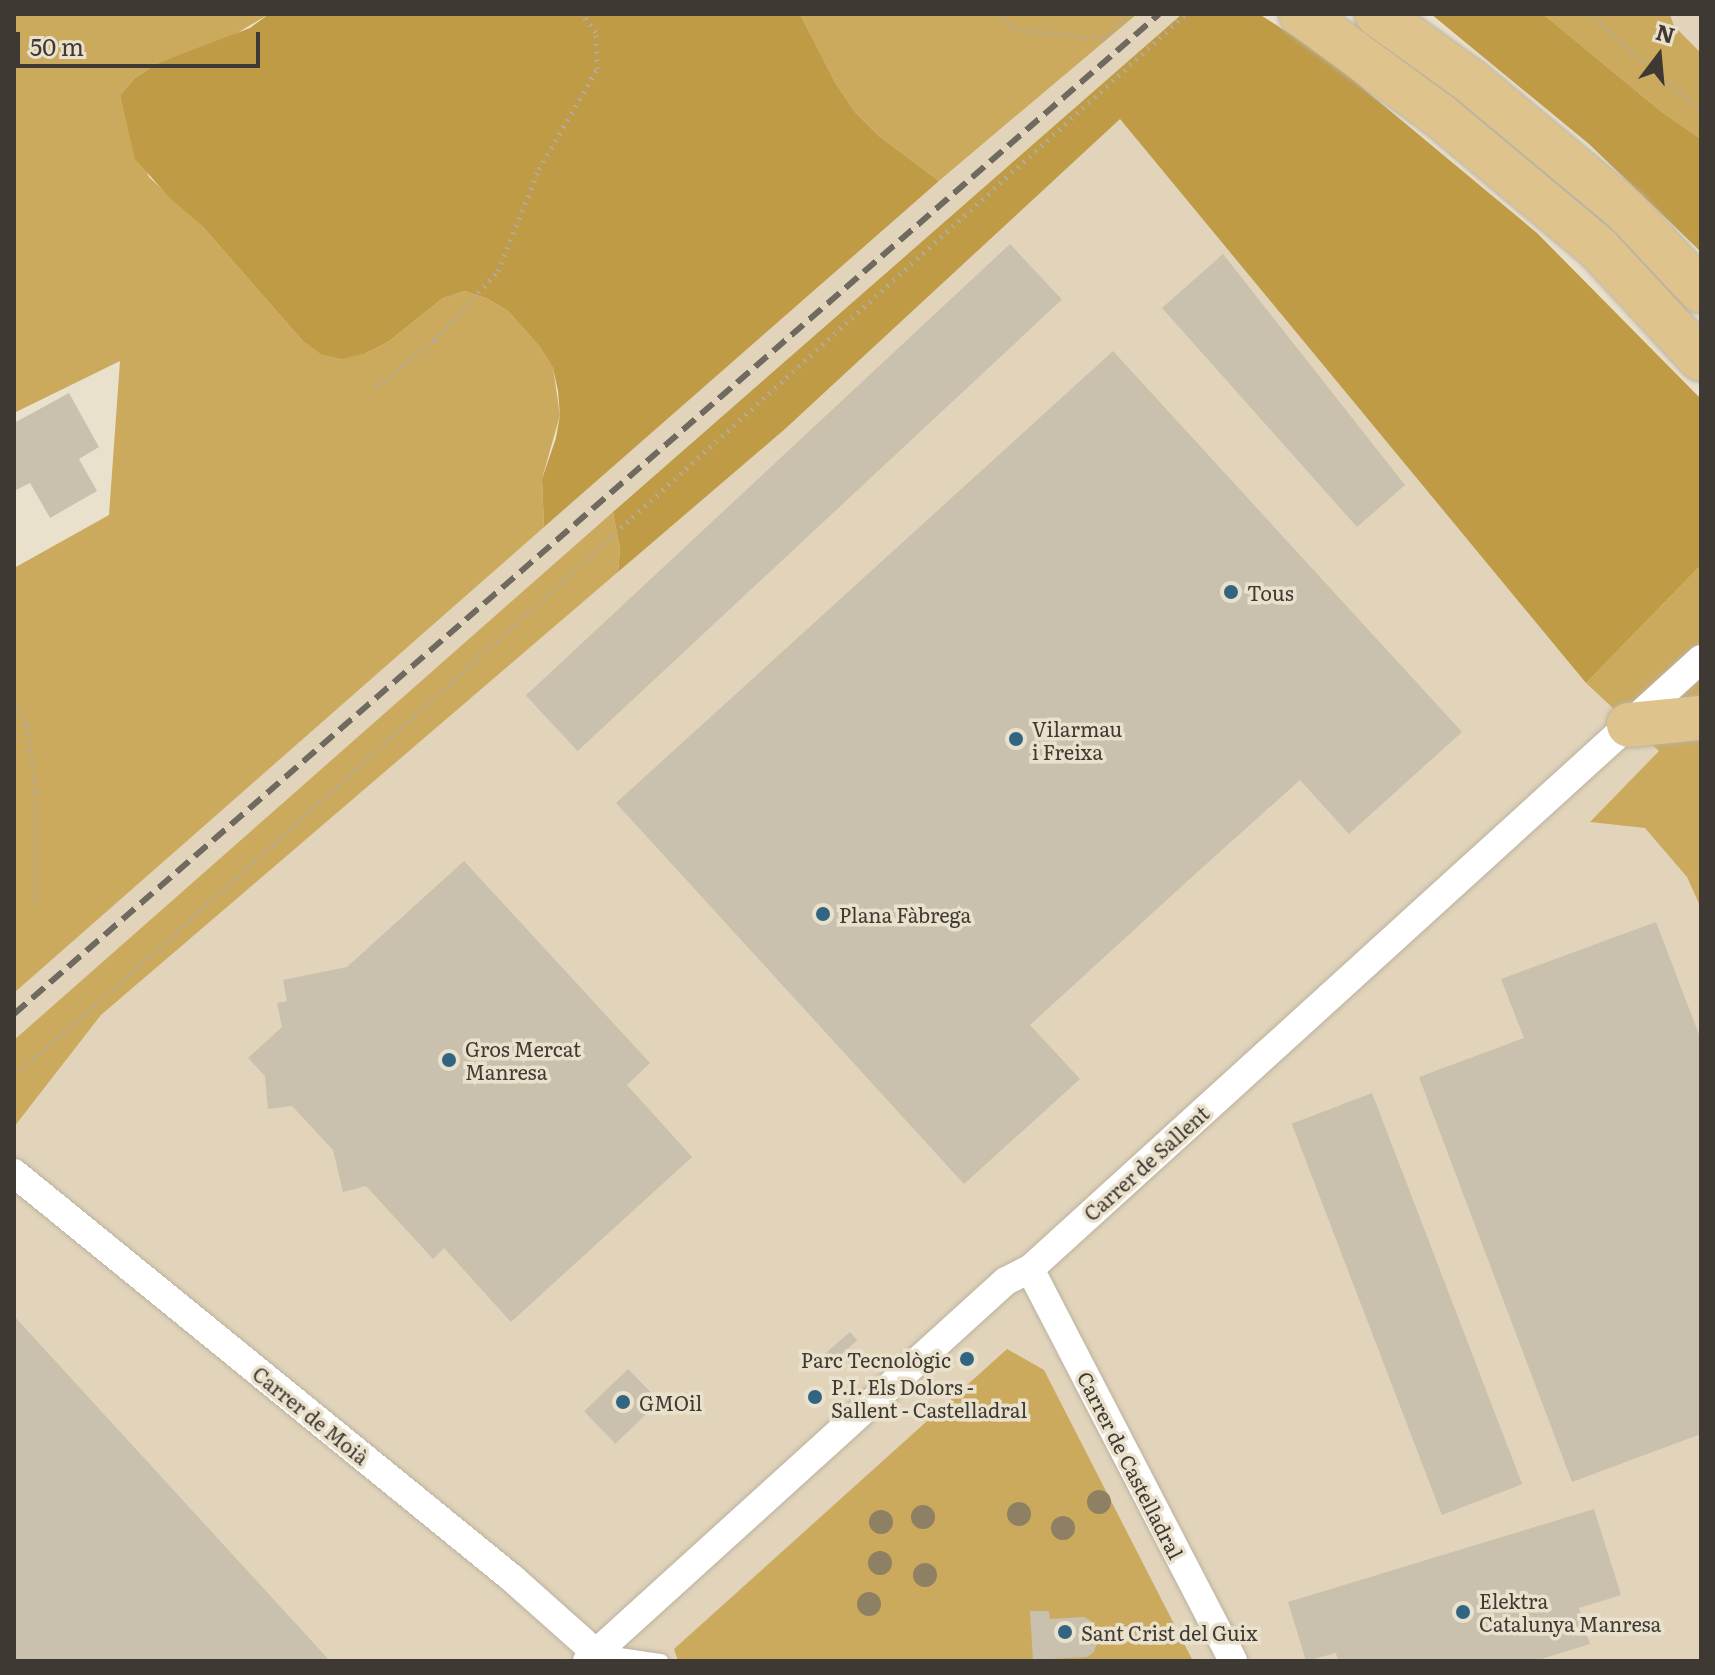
<!DOCTYPE html>
<html>
<head>
<meta charset="utf-8">
<style>
	body { margin:0 }
	#map { position:relative; width:1715px; height:1675px; overflow:hidden; background:#eae1cd; font-family:Literata,serif }
	div>[style] { position:absolute }
	.built>* { inset:0; background:#e1d4ba }
	.green>* { inset:0; background:#ccaa5d }
	.forest>* { inset:0; background:#bf9b46 }
	.building>* { inset:0; background:#c9c0ad; transform-origin:0 0 }
	.path>* { height:5px; margin-top:-2.5px; transform-origin:0; background:repeating-linear-gradient(90deg,#b2ab9b 0 2px,transparent 0 8px) }
	.roads { filter:drop-shadow(0 0 2px #bab19f) drop-shadow(0 0 2px #bab19f) }
	.service>* { height:14px; margin:-7px; padding:0 7px; transform-origin:7px; border-radius:7px; background:#fff }
	.minor>* { height:28px; margin:-14px; padding:0 14px; transform-origin:14px; border-radius:14px; background:#fff }
	.trunk>* { height:44px; margin:-22px; padding:0 22px; transform-origin:22px; border-radius:22px; background:#dec48c }
	.rail>* { height:6px; margin-top:-3px; transform-origin:0; background:repeating-linear-gradient(90deg,#6f695f 0 16px,transparent 0 24px) }
	.trees>* { width:24px; height:24px; margin:-12px; border-radius:50%; background:#8d8063 }
	.dots>* { width:22px; height:22px; translate:-50% -50%; box-sizing:border-box; border:4px solid #eae1cd; border-radius:50% }
	span { translate:-50% -50%; white-space:nowrap; text-align:center; line-height:1.15; -webkit-text-stroke:7px #eae1cd; paint-order:stroke }
	.poi-label { font-size:20px; color:#3e3a33 }
	.left { translate:0 -50%; text-align:left }
	.right { translate:-100% -50%; text-align:right }
	.street-label { font-size:20px; color:#3e3a33 }
	.frame { position:absolute; inset:0; border:16px solid #3e3a33; pointer-events:none }
	.north { position:absolute; left:1619px; top:16px; width:80px; height:80px; -webkit-text-stroke:6px #eae1cd; paint-order:stroke; rotate:16deg; font-size:22px; font-weight:700; line-height:32px; text-align:center; color:#3e3a33 }
	.north::after { content:''; display:block; margin:auto; width:28px; height:36px; background:#3e3a33; clip-path:polygon(50% 0,100% 100%,50% 72%,0 100%) }
	.scale { position:absolute; left:16px; top:32px; width:244px; height:36px; box-sizing:border-box; border:4px solid #3e3a33; border-top:0; padding-left:10px; font-size:24px; line-height:28px; white-space:nowrap; color:#3e3a33; -webkit-text-stroke:6px #eae1cd; paint-order:stroke }
</style>
</head>
<body>
<div id="map">
	<div class="built">
		<div style="clip-path:polygon(1137px 14px,1182px 14px,14px 1040px,14px 993px,826px 277px)"></div>
		<div style="clip-path:polygon(1670px 14px,1701px 14px,1701px 53px,1674px 26px)"></div>
		<div style="clip-path:polygon(1120px 118px,1586px 683px,1659px 751px,1701px 747px,1701px 1661px,14px 1661px,14px 1127px,101px 1015px,785px 429px)"></div>
	</div>
	<div class="green">
		<div style="clip-path:polygon(14px 14px,269px 14px,229px 38px,158px 63px,135px 78px,120px 95px,130px 134px,149px 177px,204px 228px,302px 340px,366px 353px,388px 342px,443px 298px,465px 291px,488px 299px,508px 311px,540px 347px,553px 368px,560px 415px,542px 479px,544px 527px,14px 993px,14px 568px,109px 515px,120px 361px,14px 413px)"></div>
		<div style="clip-path:polygon(800px 14px,1137px 14px,939px 181px,879px 136px,855px 112px,836px 84px)"></div>
		<div style="clip-path:polygon(1543px 14px,1670px 14px,1674px 26px,1701px 53px,1701px 139px,1663px 113px)"></div>
		<div style="clip-path:polygon(613px 512px,620px 549px,618px 572px,101px 1015px,14px 1127px,14px 1040px)"></div>
		<div style="clip-path:polygon(1701px 565px,1701px 908px,1687px 877px,1645px 828px,1590px 822px,1659px 751px,1586px 683px)"></div>
		<div style="clip-path:polygon(1007px 1349px,1044px 1370px,1193px 1661px,678px 1661px,674px 1649px)"></div>
	</div>
	<div class="forest">
		<div style="clip-path:polygon(269px 14px,800px 14px,836px 84px,855px 112px,879px 136px,939px 181px,544px 527px,542px 479px,556px 438px,560px 415px,558px 391px,553px 368px,540px 347px,508px 311px,488px 299px,465px 291px,443px 298px,388px 342px,366px 353px,342px 359px,321px 354px,302px 340px,204px 228px,168px 196px,135px 159px,120px 95px,135px 78px,158px 63px,250px 28px)"></div>
		<div style="clip-path:polygon(1182px 14px,1259px 14px,1323px 55px,1537px 233px,1701px 399px,1701px 565px,1586px 683px,1120px 119px,785px 429px,618px 572px,620px 549px,613px 512px)"></div>
		<div style="clip-path:polygon(1431px 14px,1543px 14px,1663px 113px,1701px 139px,1701px 252px,1589px 144px)"></div>
	</div>
	<div class="building">
		<div style="left:1010px;top:244px;width:76px;height:662px;rotate:47deg"></div>
		<div style="clip-path:polygon(1223px 254px,1405px 485px,1357px 527px,1162px 308px)"></div>
		<div style="clip-path:polygon(1113px 351px,1462px 732px,1349px 834px,1300px 780px,1193px 876px,1030px 1025px,1080px 1079px,964px 1184px,616px 803px)"></div>
		<div style="clip-path:polygon(69px 393px,99px 447px,79px 459px,97px 491px,50px 518px,30px 483px,14px 491px,14px 423px)"></div>
		<div style="clip-path:polygon(464px 861px,650px 1063px,627px 1085px,692px 1157px,511px 1322px,444px 1248px,433px 1259px,366px 1186px,343px 1192px,333px 1150px,292px 1106px,268px 1109px,265px 1076px,248px 1058px,282px 1027px,277px 1003px,287px 1001px,283px 980px,347px 967px)"></div>
		<div style="clip-path:polygon(1656px 922px,1701px 1040px,1701px 1434px,1572px 1482px,1419px 1077px,1524px 1038px,1501px 979px)"></div>
		<div style="left:1372px;top:1093px;width:419px;height:86px;rotate:69deg"></div>
		<div style="clip-path:polygon(14px 1316px,330px 1661px,14px 1661px)"></div>
		<div style="left:850px;top:1332px;width:11px;height:33px;rotate:49deg"></div>
		<div style="left:628px;top:1369px;width:45px;height:61px;rotate:46deg"></div>
		<div style="clip-path:polygon(1594px 1509px,1621px 1595px,1579px 1608px,1590px 1644px,1535px 1661px,1338px 1661px,1336px 1653px,1306px 1661px,1288px 1602px)"></div>
		<div style="clip-path:polygon(1030px 1611px,1049px 1611px,1050px 1619px,1084px 1617px,1091px 1621px,1099px 1636px,1094px 1652px,1087px 1657px,1033px 1660px)"></div>
	</div>
	<div class="path">
		<div style="left:997px;top:14px;width:23px;rotate:40deg"></div>
		<div style="left:1015px;top:29px;width:89px;rotate:6.5deg"></div>
		<div style="left:1103px;top:39px;width:36px;rotate:-44deg"></div>
		<div style="left:1588px;top:14px;width:148px;rotate:40.3deg"></div>
		<div style="left:377px;top:386px;width:74px;rotate:-38.4deg"></div>
		<div style="left:435px;top:340px;width:93px;rotate:-47.6deg"></div>
		<div style="left:498px;top:271px;width:110px;rotate:-68.1deg"></div>
		<div style="left:539px;top:169px;width:116px;rotate:-59.9deg"></div>
		<div style="left:597px;top:69px;width:37px;rotate:-92deg"></div>
		<div style="left:596px;top:32px;width:23px;rotate:-128deg"></div>
		<div style="left:14px;top:701px;width:27px;rotate:62deg"></div>
		<div style="left:27px;top:725px;width:70px;rotate:82.6deg"></div>
		<div style="left:36px;top:794px;width:112px;rotate:90deg"></div>
		<div style="left:14px;top:1074px;width:104px;rotate:-39.9deg"></div>
		<div style="left:94px;top:1007px;width:1476px;rotate:-42.28deg"></div>
	</div>
	<div class="roads">
		<div class="service">
			<div style="left:600px;top:1652px;width:62px;rotate:8.4deg"></div>
		</div>
		<div class="minor">
			<div style="left:14px;top:1173px;width:643px;rotate:39.13deg"></div>
			<div style="left:513px;top:1579px;width:123px;rotate:41.7deg"></div>
			<div style="left:1030px;top:1269px;width:441px;rotate:62.6deg"></div>
			<div style="left:587px;top:1661px;width:566px;rotate:-42.21deg"></div>
			<div style="left:1006px;top:1281px;width:27px;rotate:-27deg"></div>
			<div style="left:1030px;top:1269px;width:907px;rotate:-42.27deg"></div>
		</div>
		<div class="trunk">
			<div style="left:1301px;top:14px;width:171px;rotate:36.2deg"></div>
			<div style="left:1439px;top:115px;width:209px;rotate:39.9deg"></div>
			<div style="left:1599px;top:249px;width:150px;rotate:47.2deg"></div>
			<div style="left:1377px;top:14px;width:113px;rotate:35.7deg"></div>
			<div style="left:1469px;top:80px;width:203px;rotate:39.8deg"></div>
			<div style="left:1625px;top:210px;width:111px;rotate:46.8deg"></div>
			<div style="left:1629px;top:725px;width:72px;rotate:-5.6deg"></div>
		</div>
	</div>
	<div class="rail">
		<div style="left:14px;top:1014px;width:1520px;rotate:-41.13deg"></div>
	</div>
	<div class="trees">
		<div style="left:1099px;top:1502px"></div>
		<div style="left:1019px;top:1514px"></div>
		<div style="left:923px;top:1517px"></div>
		<div style="left:881px;top:1522px"></div>
		<div style="left:1063px;top:1528px"></div>
		<div style="left:880px;top:1563px"></div>
		<div style="left:925px;top:1575px"></div>
		<div style="left:869px;top:1604px"></div>
	</div>
	<div class="dots">
		<div style="left:1231px;top:592px;background:#326582"></div>
		<div style="left:1016px;top:739px;background:#326582"></div>
		<div style="left:823px;top:914px;background:#326582"></div>
		<div style="left:449px;top:1060px;background:#326582"></div>
		<div style="left:967px;top:1359px;background:#326582"></div>
		<div style="left:815px;top:1397px;background:#326582"></div>
		<div style="left:623px;top:1402px;background:#326582"></div>
		<div style="left:1463px;top:1612px;background:#326582"></div>
		<div style="left:1065px;top:1632px;background:#326582"></div>
	</div>
	<div class="poi-label">
		<span class="left" style="left:1247px;top:592px">Tous</span>
		<span class="left" style="left:1032px;top:740px">Vilarmau<br>i Freixa</span>
		<span class="left" style="left:839px;top:914px">Plana Fàbrega</span>
		<span class="left" style="left:465px;top:1060px">Gros Mercat<br>Manresa</span>
		<span class="right" style="left:951px;top:1359px">Parc Tecnològic</span>
		<span class="left" style="left:831px;top:1398px">P.I. Els Dolors -<br>Sallent - Castelladral</span>
		<span class="left" style="left:639px;top:1402px">GMOil</span>
		<span class="left" style="left:1479px;top:1612px">Elektra<br>Catalunya Manresa</span>
		<span class="left" style="left:1081px;top:1632px">Sant Crist del Guix</span>
	</div>
	<div class="street-label">
		<span style="left:1146px;top:1163px;rotate:-42deg">Carrer de Sallent</span>
		<span style="left:311px;top:1415px;rotate:39deg">Carrer de Moià</span>
		<span style="left:1131px;top:1465px;rotate:63deg">Carrer de Castelladral</span>
	</div>
	<div class="frame"></div>
	<div class="north">N</div>
	<div class="scale">50 m</div>
</div>
</body>
</html>
